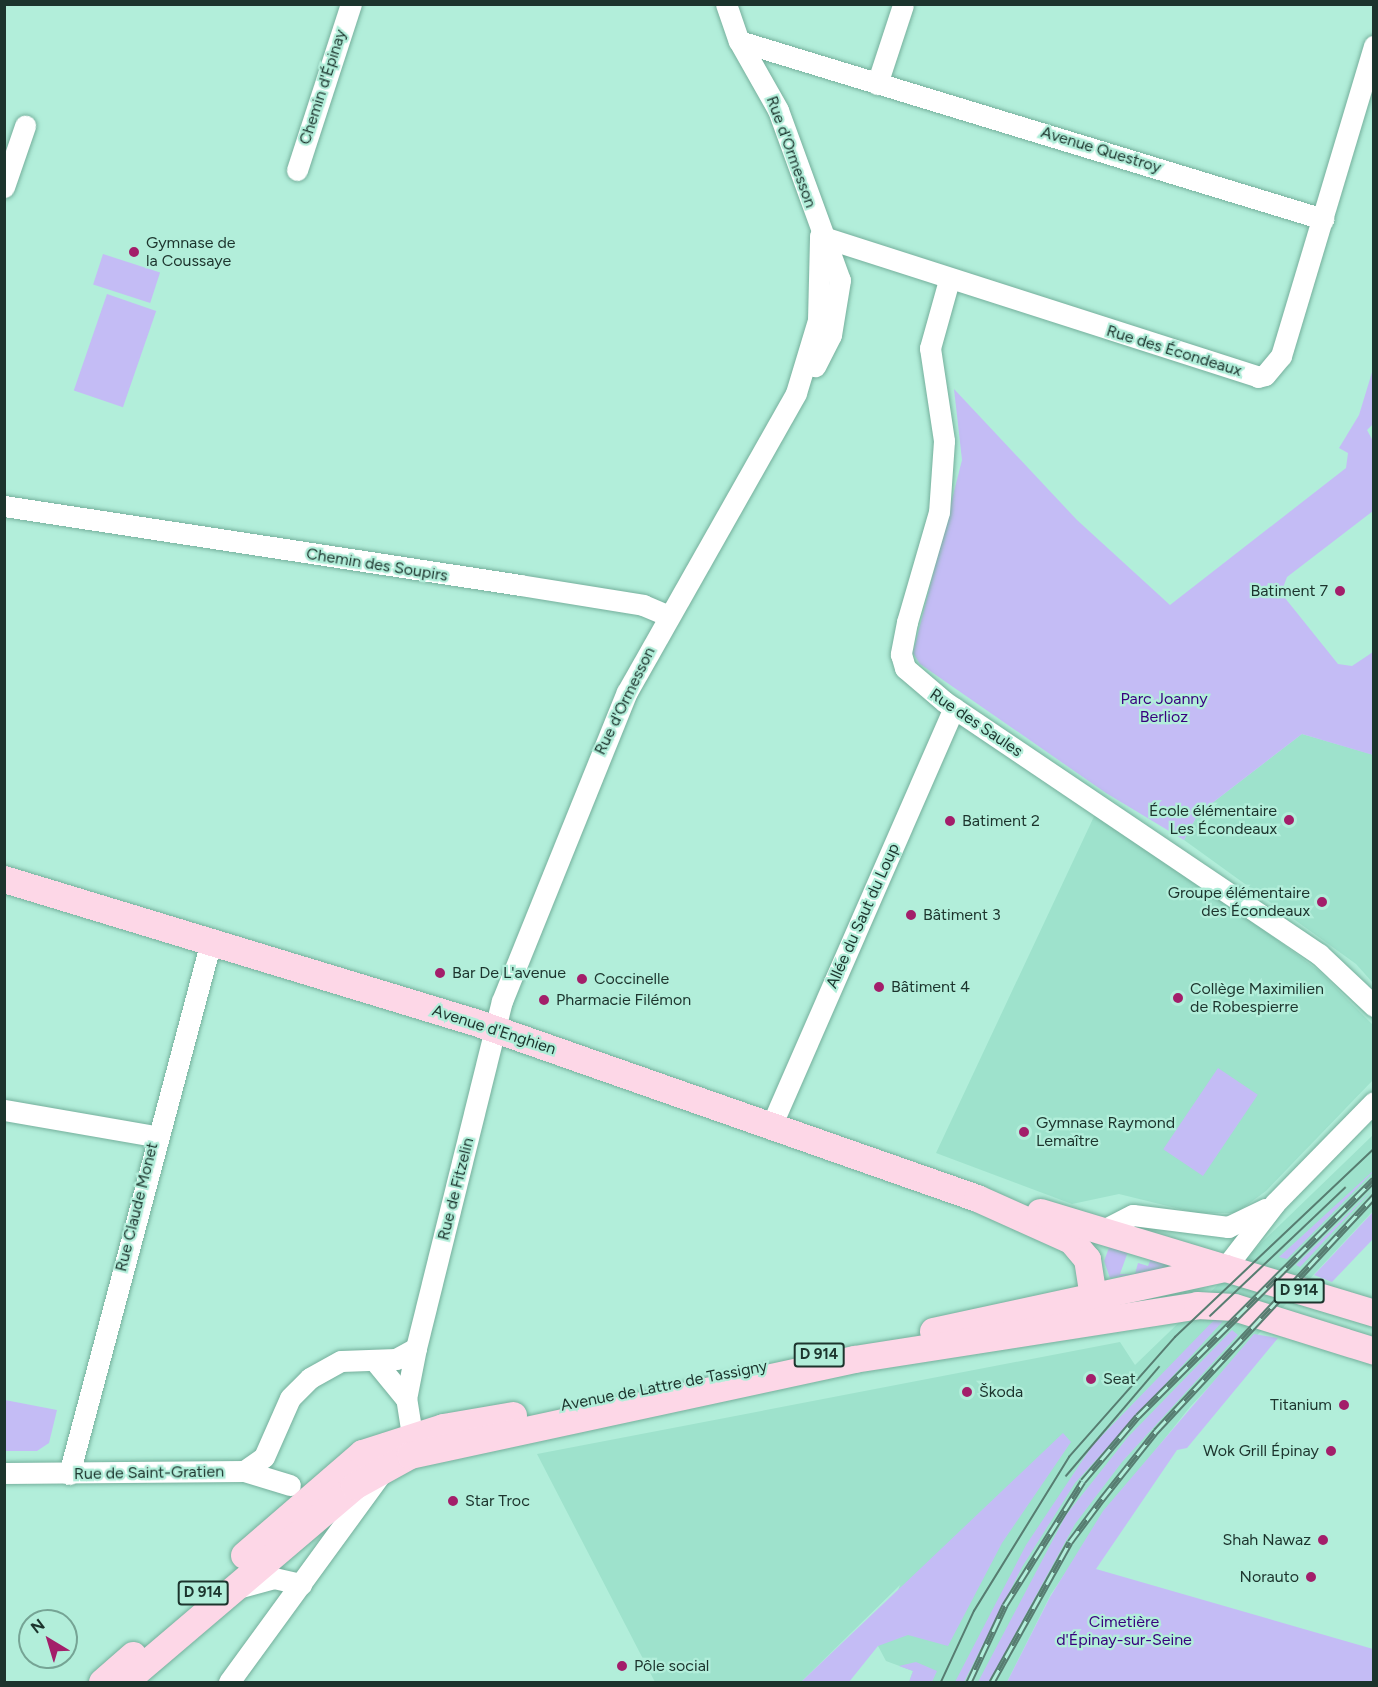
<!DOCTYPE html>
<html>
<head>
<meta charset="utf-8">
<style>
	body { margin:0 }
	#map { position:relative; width:1378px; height:1687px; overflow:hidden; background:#b2eeda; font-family:Figtree,sans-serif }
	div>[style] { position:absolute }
	.built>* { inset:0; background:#9ee2cc }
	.green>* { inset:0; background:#c4bcf5; transform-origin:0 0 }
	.roads { filter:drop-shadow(0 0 2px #75af9c) drop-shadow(0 0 2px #75af9c) }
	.minor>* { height:21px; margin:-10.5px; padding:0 10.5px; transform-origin:10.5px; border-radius:10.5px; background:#fff }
	.major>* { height:27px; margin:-13.5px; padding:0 13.5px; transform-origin:13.5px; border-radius:13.5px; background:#fdd7e7 }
	.tram>* { height:1.5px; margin:-0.75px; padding:0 0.75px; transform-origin:0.75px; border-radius:0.75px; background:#577d71 }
	.rail>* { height:7px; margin-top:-3.5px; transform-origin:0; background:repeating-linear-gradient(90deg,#b2eeda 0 14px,#577d71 0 28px); box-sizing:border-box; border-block:2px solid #577d71 }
	.dots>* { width:16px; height:16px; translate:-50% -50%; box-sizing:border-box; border:3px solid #b2eeda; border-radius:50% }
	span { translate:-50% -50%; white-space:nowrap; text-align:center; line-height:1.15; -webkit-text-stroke:4.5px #b2eeda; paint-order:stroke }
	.shield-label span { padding:2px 4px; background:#b2eeda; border:2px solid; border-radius:4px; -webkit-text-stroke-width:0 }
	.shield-label { font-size:15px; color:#1c342d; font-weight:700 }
	.street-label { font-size:16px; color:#1c342d }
	.poi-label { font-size:16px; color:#1c342d }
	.left { translate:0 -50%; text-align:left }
	.right { translate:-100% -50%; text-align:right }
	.park-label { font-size:16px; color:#38007e }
	.frame { position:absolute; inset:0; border:6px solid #1c342d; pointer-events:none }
	.north { position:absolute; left:18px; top:1609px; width:60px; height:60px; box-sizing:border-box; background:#b2eeda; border:2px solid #76a495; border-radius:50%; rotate:322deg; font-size:16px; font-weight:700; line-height:24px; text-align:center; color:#1c342d }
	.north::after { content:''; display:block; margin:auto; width:21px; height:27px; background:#a31e6a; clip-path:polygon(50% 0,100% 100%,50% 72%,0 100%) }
</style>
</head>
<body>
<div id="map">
	<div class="built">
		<div style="clip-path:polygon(1302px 734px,1374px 755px,1373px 983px,1356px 964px,1184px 840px,1198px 814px)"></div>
		<div style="clip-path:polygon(1098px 808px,1319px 971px,1373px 1025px,1373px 1080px,1266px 1191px,1236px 1213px,1196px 1213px,1119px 1194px,1072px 1204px,936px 1153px)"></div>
		<div style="clip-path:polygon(1373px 1135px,1373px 1211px,1190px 1407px,1116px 1499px,1051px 1594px,1007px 1682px,909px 1682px,913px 1671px,886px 1661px,878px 1646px,900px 1585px,801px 1682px,655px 1682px,537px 1454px,1120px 1342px,1135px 1365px)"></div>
	</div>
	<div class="green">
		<div style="left:103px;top:254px;width:60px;height:32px;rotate:18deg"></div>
		<div style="left:107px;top:294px;width:52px;height:102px;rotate:19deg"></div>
		<div style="clip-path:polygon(1373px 369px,1373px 424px,1367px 430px,1373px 441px,1373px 511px,1287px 577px,1281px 593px,1338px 664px,1352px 666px,1373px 652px,1373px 755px,1302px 734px,1198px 814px,1184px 840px,1106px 793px,920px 664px,913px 653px,962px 460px,954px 389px,1077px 520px,1170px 605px,1346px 468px,1348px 453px,1339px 448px,1359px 415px)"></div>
		<div style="left:1218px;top:1068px;width:48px;height:98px;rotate:34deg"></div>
		<div style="clip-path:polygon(1374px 1171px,1287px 1259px,1279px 1257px,1373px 1171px)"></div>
		<div style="clip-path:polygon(1373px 1189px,1300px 1267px,1296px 1265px)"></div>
		<div style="clip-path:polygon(1373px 1212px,1373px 1239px,1332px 1282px,1314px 1275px)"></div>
		<div style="clip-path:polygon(1110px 1245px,1130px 1246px,1120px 1274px,1135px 1274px,1138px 1263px,1148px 1266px,1151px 1258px,1169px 1265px,1165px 1269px,1110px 1278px,1104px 1261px)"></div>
		<div style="clip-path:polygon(1215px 1319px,1223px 1321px,1075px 1483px,1022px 1567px,964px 1682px,955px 1682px,1026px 1545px,1092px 1446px)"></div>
		<div style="clip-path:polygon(1232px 1330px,1238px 1335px,1122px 1462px,1075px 1524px,989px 1682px,978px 1682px,1066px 1515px,1128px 1437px)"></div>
		<div style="clip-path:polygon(1254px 1334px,1278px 1338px,1187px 1448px,1177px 1450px,1096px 1569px,1373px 1649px,1373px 1682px,1007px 1682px,1050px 1597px,1103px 1511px)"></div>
		<div style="clip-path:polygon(5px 1400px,57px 1410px,49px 1443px,37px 1451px,5px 1451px)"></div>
		<div style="clip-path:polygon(1063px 1433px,1071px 1442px,1002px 1543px,948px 1646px,908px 1635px,878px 1646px,849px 1682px,801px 1682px)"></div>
		<div style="clip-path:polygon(916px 1662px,937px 1671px,932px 1682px,909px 1682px,913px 1671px,899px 1666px)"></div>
	</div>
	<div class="roads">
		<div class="minor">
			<div style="left:726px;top:4px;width:39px;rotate:71deg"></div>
			<div style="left:739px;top:41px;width:79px;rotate:60.5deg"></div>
			<div style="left:778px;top:110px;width:181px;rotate:70deg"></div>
			<div style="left:840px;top:280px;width:56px;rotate:99.3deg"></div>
			<div style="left:831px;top:335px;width:35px;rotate:117deg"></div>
			<div style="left:739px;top:41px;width:611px;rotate:16.95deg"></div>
			<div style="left:877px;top:84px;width:83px;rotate:-71.8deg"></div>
			<div style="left:297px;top:170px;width:175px;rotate:-72deg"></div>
			<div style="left:4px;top:187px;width:65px;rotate:-71deg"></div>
			<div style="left:820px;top:236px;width:460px;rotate:17.8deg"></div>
			<div style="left:1258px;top:377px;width:7px;rotate:-16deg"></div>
			<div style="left:1265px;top:375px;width:25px;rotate:-50deg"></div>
			<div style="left:1281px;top:356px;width:324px;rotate:-73.3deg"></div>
			<div style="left:949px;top:280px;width:71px;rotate:105.6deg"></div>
			<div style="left:930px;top:348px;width:94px;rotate:81.4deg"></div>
			<div style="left:944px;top:441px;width:71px;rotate:94deg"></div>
			<div style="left:939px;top:512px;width:115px;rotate:106.2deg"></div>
			<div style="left:907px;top:622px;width:33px;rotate:101deg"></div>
			<div style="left:901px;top:654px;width:15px;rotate:74deg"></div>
			<div style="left:905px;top:668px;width:52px;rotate:40.4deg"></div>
			<div style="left:945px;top:702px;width:451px;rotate:34deg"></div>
			<div style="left:1319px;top:954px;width:76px;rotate:43.4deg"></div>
			<div style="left:4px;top:506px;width:522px;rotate:8.7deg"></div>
			<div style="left:520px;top:585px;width:125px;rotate:9.2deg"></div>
			<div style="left:643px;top:605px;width:26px;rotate:23deg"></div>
			<div style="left:4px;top:1110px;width:153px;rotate:9.8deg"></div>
			<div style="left:772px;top:1124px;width:454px;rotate:-66.4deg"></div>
			<div style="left:1105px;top:1229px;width:31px;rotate:-27deg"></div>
			<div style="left:1133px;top:1215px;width:96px;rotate:7.2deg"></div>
			<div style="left:1228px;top:1227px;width:41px;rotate:-25.9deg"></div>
			<div style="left:1225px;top:1268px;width:82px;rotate:-52.4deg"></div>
			<div style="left:1275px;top:1203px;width:141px;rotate:-45.6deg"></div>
			<div style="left:375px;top:1361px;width:49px;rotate:50.8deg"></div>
			<div style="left:412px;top:1435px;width:36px;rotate:-99deg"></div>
			<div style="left:406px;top:1399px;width:52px;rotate:-78.9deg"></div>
			<div style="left:416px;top:1348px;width:357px;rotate:-76.1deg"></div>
			<div style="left:502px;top:1001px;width:333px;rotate:-68deg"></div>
			<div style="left:627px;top:692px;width:343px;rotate:-60.5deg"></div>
			<div style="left:796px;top:393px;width:76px;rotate:-73.2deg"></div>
			<div style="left:818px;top:320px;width:84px;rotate:-88.6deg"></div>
			<div style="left:244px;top:1471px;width:24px;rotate:-35deg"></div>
			<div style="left:264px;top:1457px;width:64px;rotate:-66.2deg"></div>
			<div style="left:290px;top:1398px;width:28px;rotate:-45deg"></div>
			<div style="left:310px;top:1378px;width:35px;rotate:-29deg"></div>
			<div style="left:341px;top:1361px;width:55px;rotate:-2.1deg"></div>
			<div style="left:396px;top:1359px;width:23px;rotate:-29deg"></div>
			<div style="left:4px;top:1473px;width:240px;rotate:-0.5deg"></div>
			<div style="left:244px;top:1471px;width:48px;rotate:16.9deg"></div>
			<div style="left:69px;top:1474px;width:552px;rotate:-75.08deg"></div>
			<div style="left:237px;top:1588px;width:38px;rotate:-15deg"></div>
			<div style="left:274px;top:1578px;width:28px;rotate:13deg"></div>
			<div style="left:229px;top:1682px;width:260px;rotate:-53.9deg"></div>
		</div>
		<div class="major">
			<div style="left:4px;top:879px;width:492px;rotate:16.9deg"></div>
			<div style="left:475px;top:1022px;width:532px;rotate:19.32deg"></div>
			<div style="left:977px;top:1198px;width:103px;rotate:24.1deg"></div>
			<div style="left:1071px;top:1240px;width:25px;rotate:50deg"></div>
			<div style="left:1087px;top:1259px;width:37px;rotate:81deg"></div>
			<div style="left:1093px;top:1296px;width:18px;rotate:49deg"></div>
			<div style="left:1040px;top:1212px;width:349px;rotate:16.8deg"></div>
			<div style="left:933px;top:1331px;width:299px;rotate:-12.2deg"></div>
			<div style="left:244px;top:1555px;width:156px;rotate:-40.8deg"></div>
			<div style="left:362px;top:1453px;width:85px;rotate:-17.8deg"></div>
			<div style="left:443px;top:1427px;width:71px;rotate:-9.7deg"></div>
			<div style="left:102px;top:1682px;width:41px;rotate:-41.1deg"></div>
			<div style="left:124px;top:1682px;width:302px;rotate:-40.4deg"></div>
			<div style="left:354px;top:1486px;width:64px;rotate:-29deg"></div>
			<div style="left:410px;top:1455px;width:454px;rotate:-12.2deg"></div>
			<div style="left:854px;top:1359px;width:347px;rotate:-8.9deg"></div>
			<div style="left:1197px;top:1305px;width:37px;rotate:3deg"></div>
			<div style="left:1234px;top:1307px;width:147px;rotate:17.4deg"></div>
		</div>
	</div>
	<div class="tram">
		<div style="left:1210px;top:1316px;width:186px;rotate:-43.5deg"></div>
		<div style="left:1066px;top:1476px;width:143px;rotate:-49.5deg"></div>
		<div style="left:941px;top:1682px;width:78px;rotate:-65.1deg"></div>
		<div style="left:974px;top:1611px;width:181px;rotate:-58.3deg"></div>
		<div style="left:1069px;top:1457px;width:160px;rotate:-48.5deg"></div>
		<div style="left:1175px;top:1337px;width:274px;rotate:-43.4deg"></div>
	</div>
	<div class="rail">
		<div style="left:969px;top:1682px;width:85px;rotate:-64.9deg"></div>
		<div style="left:1005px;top:1605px;width:146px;rotate:-57.8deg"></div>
		<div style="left:1083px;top:1481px;width:85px;rotate:-49.8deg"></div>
		<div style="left:1138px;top:1416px;width:334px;rotate:-45.1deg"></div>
		<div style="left:992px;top:1682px;width:160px;rotate:-60.9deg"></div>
		<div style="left:1070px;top:1542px;width:54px;rotate:-53.3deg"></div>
		<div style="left:1102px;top:1499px;width:87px;rotate:-51.5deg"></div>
		<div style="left:1156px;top:1431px;width:321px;rotate:-47.1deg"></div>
	</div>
	<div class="dots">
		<div style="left:134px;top:252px;background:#a31e6a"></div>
		<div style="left:1340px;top:591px;background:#a31e6a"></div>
		<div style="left:1289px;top:820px;background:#a31e6a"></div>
		<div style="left:950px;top:821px;background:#a31e6a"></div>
		<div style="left:1322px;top:902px;background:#a31e6a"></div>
		<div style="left:911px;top:915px;background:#a31e6a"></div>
		<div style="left:440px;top:973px;background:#a31e6a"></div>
		<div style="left:582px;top:979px;background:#a31e6a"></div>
		<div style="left:879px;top:987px;background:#a31e6a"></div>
		<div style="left:1178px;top:998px;background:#a31e6a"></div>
		<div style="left:544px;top:1000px;background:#a31e6a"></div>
		<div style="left:1024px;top:1132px;background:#a31e6a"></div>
		<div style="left:1091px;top:1379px;background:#a31e6a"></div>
		<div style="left:967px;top:1392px;background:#a31e6a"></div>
		<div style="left:1344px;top:1405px;background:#a31e6a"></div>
		<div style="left:1331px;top:1451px;background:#a31e6a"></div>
		<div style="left:453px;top:1501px;background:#a31e6a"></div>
		<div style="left:1323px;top:1540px;background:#a31e6a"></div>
		<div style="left:1311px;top:1577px;background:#a31e6a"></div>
		<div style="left:622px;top:1666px;background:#a31e6a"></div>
	</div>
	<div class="shield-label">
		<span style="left:1299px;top:1291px">D 914</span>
		<span style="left:819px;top:1355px">D 914</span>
		<span style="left:203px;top:1593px">D 914</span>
	</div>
	<div class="street-label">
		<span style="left:323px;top:87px;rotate:-72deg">Chemin d'Épinay</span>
		<span style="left:1101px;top:150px;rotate:17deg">Avenue Questroy</span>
		<span style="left:791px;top:152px;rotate:70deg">Rue d'Ormesson</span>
		<span style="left:1174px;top:351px;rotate:17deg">Rue des Écondeaux</span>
		<span style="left:377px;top:565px;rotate:9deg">Chemin des Soupirs</span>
		<span style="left:625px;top:701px;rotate:-64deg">Rue d'Ormesson</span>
		<span style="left:976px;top:723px;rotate:34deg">Rue des Saules</span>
		<span style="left:863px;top:916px;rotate:-66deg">Allée du Saut du Loup</span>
		<span style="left:494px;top:1030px;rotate:18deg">Avenue d'Enghien</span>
		<span style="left:456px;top:1189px;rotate:-76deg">Rue de Fitzelin</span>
		<span style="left:137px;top:1207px;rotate:-76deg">Rue Claude Monet</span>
		<span style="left:664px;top:1386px;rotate:-11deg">Avenue de Lattre de Tassigny</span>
		<span style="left:149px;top:1473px;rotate:-1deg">Rue de Saint-Gratien</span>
	</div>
	<div class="poi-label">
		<span class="left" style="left:146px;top:252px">Gymnase de<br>la Coussaye</span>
		<span class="right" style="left:1328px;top:591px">Batiment 7</span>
		<span class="right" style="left:1277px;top:820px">École élémentaire<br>Les Écondeaux</span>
		<span class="left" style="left:962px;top:821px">Batiment 2</span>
		<span class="right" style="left:1310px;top:902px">Groupe élémentaire<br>des Écondeaux</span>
		<span class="left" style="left:923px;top:915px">Bâtiment 3</span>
		<span class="left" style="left:452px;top:973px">Bar De L'avenue</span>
		<span class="left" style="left:594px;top:979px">Coccinelle</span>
		<span class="left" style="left:891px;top:987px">Bâtiment 4</span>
		<span class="left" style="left:1190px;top:998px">Collège Maximilien<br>de Robespierre</span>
		<span class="left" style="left:556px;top:1000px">Pharmacie Filémon</span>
		<span class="left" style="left:1036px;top:1132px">Gymnase Raymond<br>Lemaître</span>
		<span class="left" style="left:1103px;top:1379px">Seat</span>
		<span class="left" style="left:979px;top:1392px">Škoda</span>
		<span class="right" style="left:1332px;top:1405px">Titanium</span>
		<span class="right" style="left:1319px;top:1451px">Wok Grill Épinay</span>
		<span class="left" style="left:465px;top:1501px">Star Troc</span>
		<span class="right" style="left:1311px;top:1540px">Shah Nawaz</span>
		<span class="right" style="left:1299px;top:1577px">Norauto</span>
		<span class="left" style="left:634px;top:1666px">Pôle social</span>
	</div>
	<div class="park-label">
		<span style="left:1164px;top:708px">Parc Joanny<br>Berlioz</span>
		<span style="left:1124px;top:1631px">Cimetière<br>d'Épinay-sur-Seine</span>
	</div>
	<div class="frame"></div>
	<div class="north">N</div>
</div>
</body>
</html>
